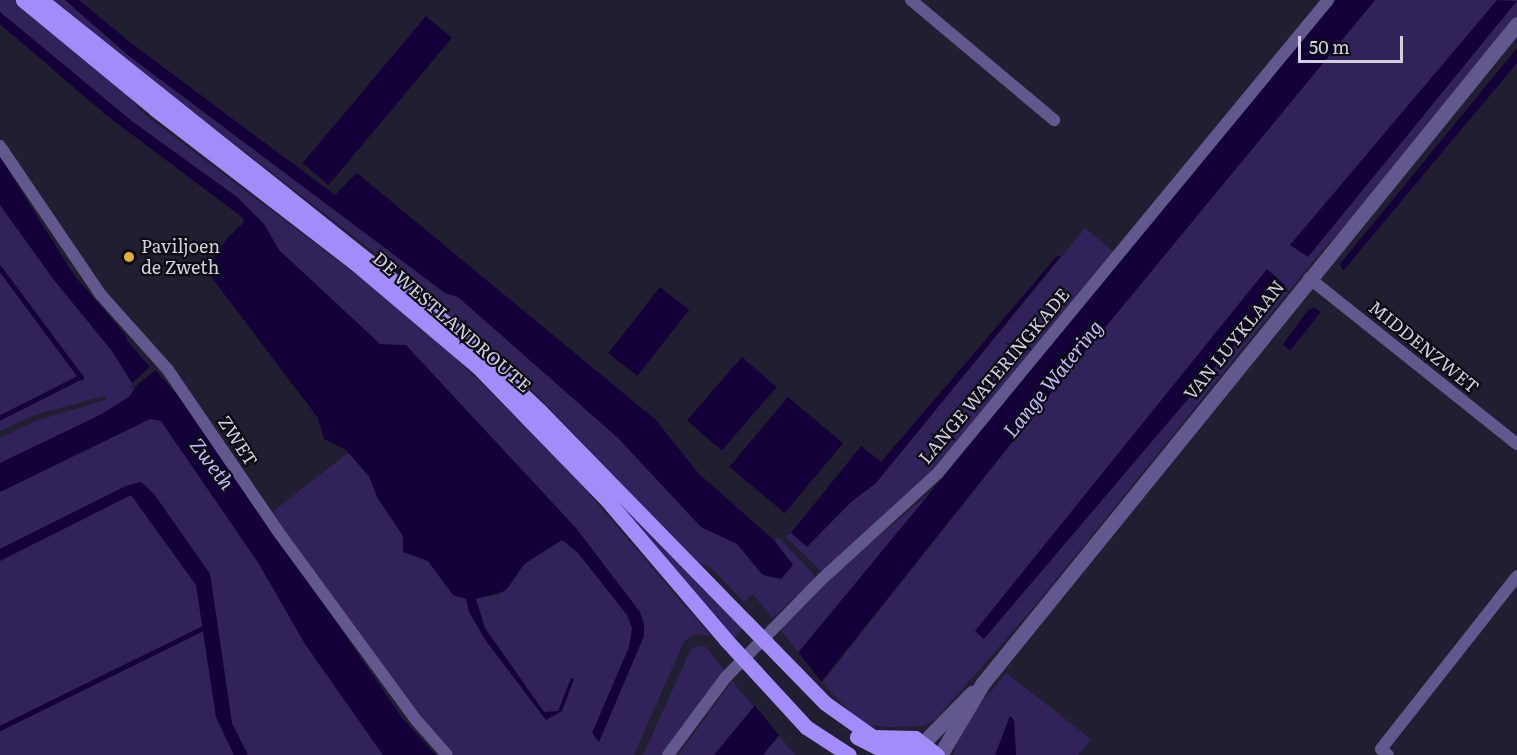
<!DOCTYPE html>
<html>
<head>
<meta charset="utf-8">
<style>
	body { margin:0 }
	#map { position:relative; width:1517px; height:755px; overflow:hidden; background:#221e32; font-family:Literata,serif }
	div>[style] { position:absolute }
	.green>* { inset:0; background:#31235a }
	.water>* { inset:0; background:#140038; transform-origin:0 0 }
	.pier>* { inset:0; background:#221e32 }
	.stream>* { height:4.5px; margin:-2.25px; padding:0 2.25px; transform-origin:2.25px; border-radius:2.25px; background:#140038 }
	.minor>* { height:12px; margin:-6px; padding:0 6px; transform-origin:6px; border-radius:6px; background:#62588d }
	.tertiary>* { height:15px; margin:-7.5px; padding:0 7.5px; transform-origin:7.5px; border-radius:7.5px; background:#62588d }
	.primary>* { height:15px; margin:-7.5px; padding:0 7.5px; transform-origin:7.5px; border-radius:7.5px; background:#a38cfa }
	.primary-bridge>* { height:15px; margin:-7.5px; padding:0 7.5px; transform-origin:7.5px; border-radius:7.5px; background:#a38cfa }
	.dots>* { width:16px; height:16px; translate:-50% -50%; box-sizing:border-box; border:3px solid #0b0a12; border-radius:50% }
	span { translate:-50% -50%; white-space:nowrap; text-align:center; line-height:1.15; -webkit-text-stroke:4.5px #0b0a12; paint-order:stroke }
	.poi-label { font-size:18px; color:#d2d0de }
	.left { translate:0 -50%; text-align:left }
	.street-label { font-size:18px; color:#d2d0de }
	.water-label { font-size:20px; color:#c4b9fc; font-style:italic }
	.scale { position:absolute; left:1298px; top:36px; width:105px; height:27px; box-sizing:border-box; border:3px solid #d2d0de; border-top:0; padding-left:8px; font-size:18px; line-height:21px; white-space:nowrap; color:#d2d0de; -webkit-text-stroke:4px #0b0a12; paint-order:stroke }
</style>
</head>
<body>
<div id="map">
	<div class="green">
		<div style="clip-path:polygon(0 0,16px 0,122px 89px,144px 114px,361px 278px,449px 352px,558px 458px,711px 636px,696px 634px,684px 641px,634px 755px,455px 755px,425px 725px,270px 514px,349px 452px,372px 481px,375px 492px,397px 523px,404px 540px,404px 552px,428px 561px,453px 595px,466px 599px,498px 595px,509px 587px,524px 565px,542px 551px,545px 554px,380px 344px,279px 250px,264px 224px,237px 197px,133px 122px,0 12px)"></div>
		<div style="clip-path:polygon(50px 0,65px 0,129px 56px,445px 293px,458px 297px,618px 438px,701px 527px,737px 544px,763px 575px,793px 565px,774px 540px,779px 538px,814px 575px,814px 580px,772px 618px,753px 594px,744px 602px,711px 568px,695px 561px,530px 388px,463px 327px,401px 273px)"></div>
		<div style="clip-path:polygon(1375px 0,1517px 0,1517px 32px,1315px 259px,1034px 607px,936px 719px,923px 726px,889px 727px,870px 725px,854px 716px,822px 683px,1052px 392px)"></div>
		<div style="clip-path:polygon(0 205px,54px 280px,112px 351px,135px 388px,129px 397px,100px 415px,0 463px,0 438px,35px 421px,106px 400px,104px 396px,35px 415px,0 431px)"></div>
		<div style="clip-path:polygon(1085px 228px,1114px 252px,933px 472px,822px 572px,785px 536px,791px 533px,807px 546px,851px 502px,876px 483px)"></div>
		<div style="clip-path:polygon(483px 361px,743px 628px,734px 639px,559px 442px)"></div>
		<div style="clip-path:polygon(150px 419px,161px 421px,259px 564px,305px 644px,383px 755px,248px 755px,232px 723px,210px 574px,154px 494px,141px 482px,126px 486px,0 549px,0 492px)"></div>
		<div style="clip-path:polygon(933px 490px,798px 652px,779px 628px,826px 581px)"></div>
		<div style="clip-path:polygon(131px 495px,196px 585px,216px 717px,234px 755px,0 755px,0 561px)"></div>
		<div style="clip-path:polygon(698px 646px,706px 647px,725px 671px,662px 755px,643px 755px,691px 649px)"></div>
		<div style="clip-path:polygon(1006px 673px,1091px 739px,1078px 755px,1016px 755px,1014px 720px,1010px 716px,995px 755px,953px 755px,958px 739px,978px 707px)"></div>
		<div style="clip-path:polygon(732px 681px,754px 707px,714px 755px,678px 755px)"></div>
		<div style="clip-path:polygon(779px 736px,795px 755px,763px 755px)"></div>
	</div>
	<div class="water">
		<div style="clip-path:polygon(65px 0,79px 0,131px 43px,335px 195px,357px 173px,656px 420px,698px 473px,774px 540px,793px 565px,781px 579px,763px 575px,737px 544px,701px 527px,618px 438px,458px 297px,445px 293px,129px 56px)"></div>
		<div style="clip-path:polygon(1336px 0,1375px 0,1052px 392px,763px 755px,714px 755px)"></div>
		<div style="clip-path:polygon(1497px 0,1517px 1px,1308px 257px,1290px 245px)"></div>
		<div style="clip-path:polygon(0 12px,133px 122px,237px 197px,264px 224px,279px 250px,380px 344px,406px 345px,576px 528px,640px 612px,644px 624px,644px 636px,599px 742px,592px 733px,629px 647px,632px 628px,627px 615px,578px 553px,562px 540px,524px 564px,505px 591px,476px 599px,485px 628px,544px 712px,558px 711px,571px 678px,574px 679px,562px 711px,546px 720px,486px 641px,469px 612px,466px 599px,453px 595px,428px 561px,403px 552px,403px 536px,377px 497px,369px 476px,345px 449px,324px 439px,318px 418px,206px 270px,225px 241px,244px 222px,243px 218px,106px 115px,0 24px)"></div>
		<div style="left:426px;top:16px;width:34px;height:192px;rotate:40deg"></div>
		<div style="clip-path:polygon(1517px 48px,1517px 63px,1343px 271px,1340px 264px)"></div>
		<div style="clip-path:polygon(0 157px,74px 275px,191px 411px,403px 719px,436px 755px,383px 755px,305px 644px,259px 564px,161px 421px,150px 419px,0 492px,0 463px,100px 415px,129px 397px,135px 388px,112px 351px,54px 280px,0 205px)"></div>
		<div style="clip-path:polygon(1057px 256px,1061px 256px,876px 483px,851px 502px,807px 547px,791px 533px,861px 446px,881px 462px)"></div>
		<div style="clip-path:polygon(1267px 269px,1285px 285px,984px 639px,975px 631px)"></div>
		<div style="left:660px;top:287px;width:37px;height:84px;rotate:38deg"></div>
		<div style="clip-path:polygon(1315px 308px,1321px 312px,1290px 351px,1283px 344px,1309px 309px)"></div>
		<div style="left:742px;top:357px;width:46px;height:84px;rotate:41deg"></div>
		<div style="left:788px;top:397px;width:72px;height:91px;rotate:40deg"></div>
		<div style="clip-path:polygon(141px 482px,154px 494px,210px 574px,232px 723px,248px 755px,234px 755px,216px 717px,196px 585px,131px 495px,0 561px,0 549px,126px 486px)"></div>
		<div style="clip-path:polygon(1010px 716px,1014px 720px,1016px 755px,995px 755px)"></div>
	</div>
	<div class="pier">
		<div style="clip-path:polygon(129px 336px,158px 368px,131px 390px,131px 384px,150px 367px,126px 339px)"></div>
		<div style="clip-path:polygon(796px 649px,824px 685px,781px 738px,753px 703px)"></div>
	</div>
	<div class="stream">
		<div style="left:0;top:268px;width:136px;rotate:53.4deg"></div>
		<div style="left:81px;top:377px;width:91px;rotate:153.2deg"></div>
		<div style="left:0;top:728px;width:224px;rotate:-26.2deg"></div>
	</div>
	<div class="minor">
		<div style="left:911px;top:0;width:187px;rotate:40deg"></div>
		<div style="left:0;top:146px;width:180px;rotate:55.9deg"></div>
		<div style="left:101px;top:295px;width:101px;rotate:48.2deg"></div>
		<div style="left:168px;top:370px;width:194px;rotate:55.7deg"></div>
		<div style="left:277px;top:530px;width:237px;rotate:53.8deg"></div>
		<div style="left:417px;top:721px;width:45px;rotate:48.6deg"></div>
		<div style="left:1309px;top:278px;width:266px;rotate:38.6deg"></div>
		<div style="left:668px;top:755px;width:97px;rotate:-53.4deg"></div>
		<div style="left:726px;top:677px;width:137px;rotate:-45.6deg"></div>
		<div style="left:822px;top:579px;width:157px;rotate:-42.4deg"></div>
		<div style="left:938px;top:473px;width:613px;rotate:-50.49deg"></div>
		<div style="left:1388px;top:755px;width:9px;rotate:-139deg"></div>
		<div style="left:1381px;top:749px;width:220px;rotate:-51.8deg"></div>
	</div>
	<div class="tertiary">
		<div style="left:924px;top:742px;width:69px;rotate:-45.6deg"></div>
		<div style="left:940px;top:755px;width:84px;rotate:-59.2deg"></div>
		<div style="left:983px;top:683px;width:848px;rotate:-50.98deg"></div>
	</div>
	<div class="primary">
		<div style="left:23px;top:0;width:171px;rotate:39.5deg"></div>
		<div style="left:155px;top:109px;width:252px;rotate:37.6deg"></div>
		<div style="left:355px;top:263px;width:161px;rotate:40.2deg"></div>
		<div style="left:478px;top:367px;width:185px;rotate:45.9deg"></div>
		<div style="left:607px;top:500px;width:185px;rotate:49.6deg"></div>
		<div style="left:41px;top:0;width:529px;rotate:38.56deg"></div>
		<div style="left:455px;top:330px;width:117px;rotate:43.6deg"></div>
		<div style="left:540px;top:411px;width:295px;rotate:45.7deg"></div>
		<div style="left:825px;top:703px;width:59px;rotate:35.3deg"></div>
		<div style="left:873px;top:737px;width:42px;rotate:1.4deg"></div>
		<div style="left:915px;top:738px;width:28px;rotate:38deg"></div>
		<div style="left:806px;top:727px;width:51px;rotate:33.1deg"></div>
		<div style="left:857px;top:737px;width:33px;rotate:27deg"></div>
		<div style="left:882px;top:755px;width:22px;rotate:-22deg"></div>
		<div style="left:902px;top:747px;width:22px;rotate:22deg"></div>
	</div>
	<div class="primary-bridge">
		<div style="left:746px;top:622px;width:113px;rotate:45.7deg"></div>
		<div style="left:727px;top:641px;width:117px;rotate:47.4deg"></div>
	</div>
	<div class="dots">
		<div style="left:129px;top:257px;background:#e5ad36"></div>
	</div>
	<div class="poi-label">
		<span class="left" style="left:141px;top:257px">Paviljoen<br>de Zweth</span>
	</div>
	<div class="street-label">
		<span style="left:452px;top:322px;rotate:41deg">DE WESTLANDROUTE</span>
		<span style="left:1234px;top:340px;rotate:-51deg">VAN LUYKLAAN</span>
		<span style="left:1424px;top:347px;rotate:39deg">MIDDENZWET</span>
		<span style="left:994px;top:376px;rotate:-50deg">LANGE WATERINGKADE</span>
		<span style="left:238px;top:441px;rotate:57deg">ZWET</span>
	</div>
	<div class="water-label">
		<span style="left:1052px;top:378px;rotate:-51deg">Lange Watering</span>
		<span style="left:213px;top:463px;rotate:53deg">Zweth</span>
	</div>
	<div class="scale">50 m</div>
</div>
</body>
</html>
